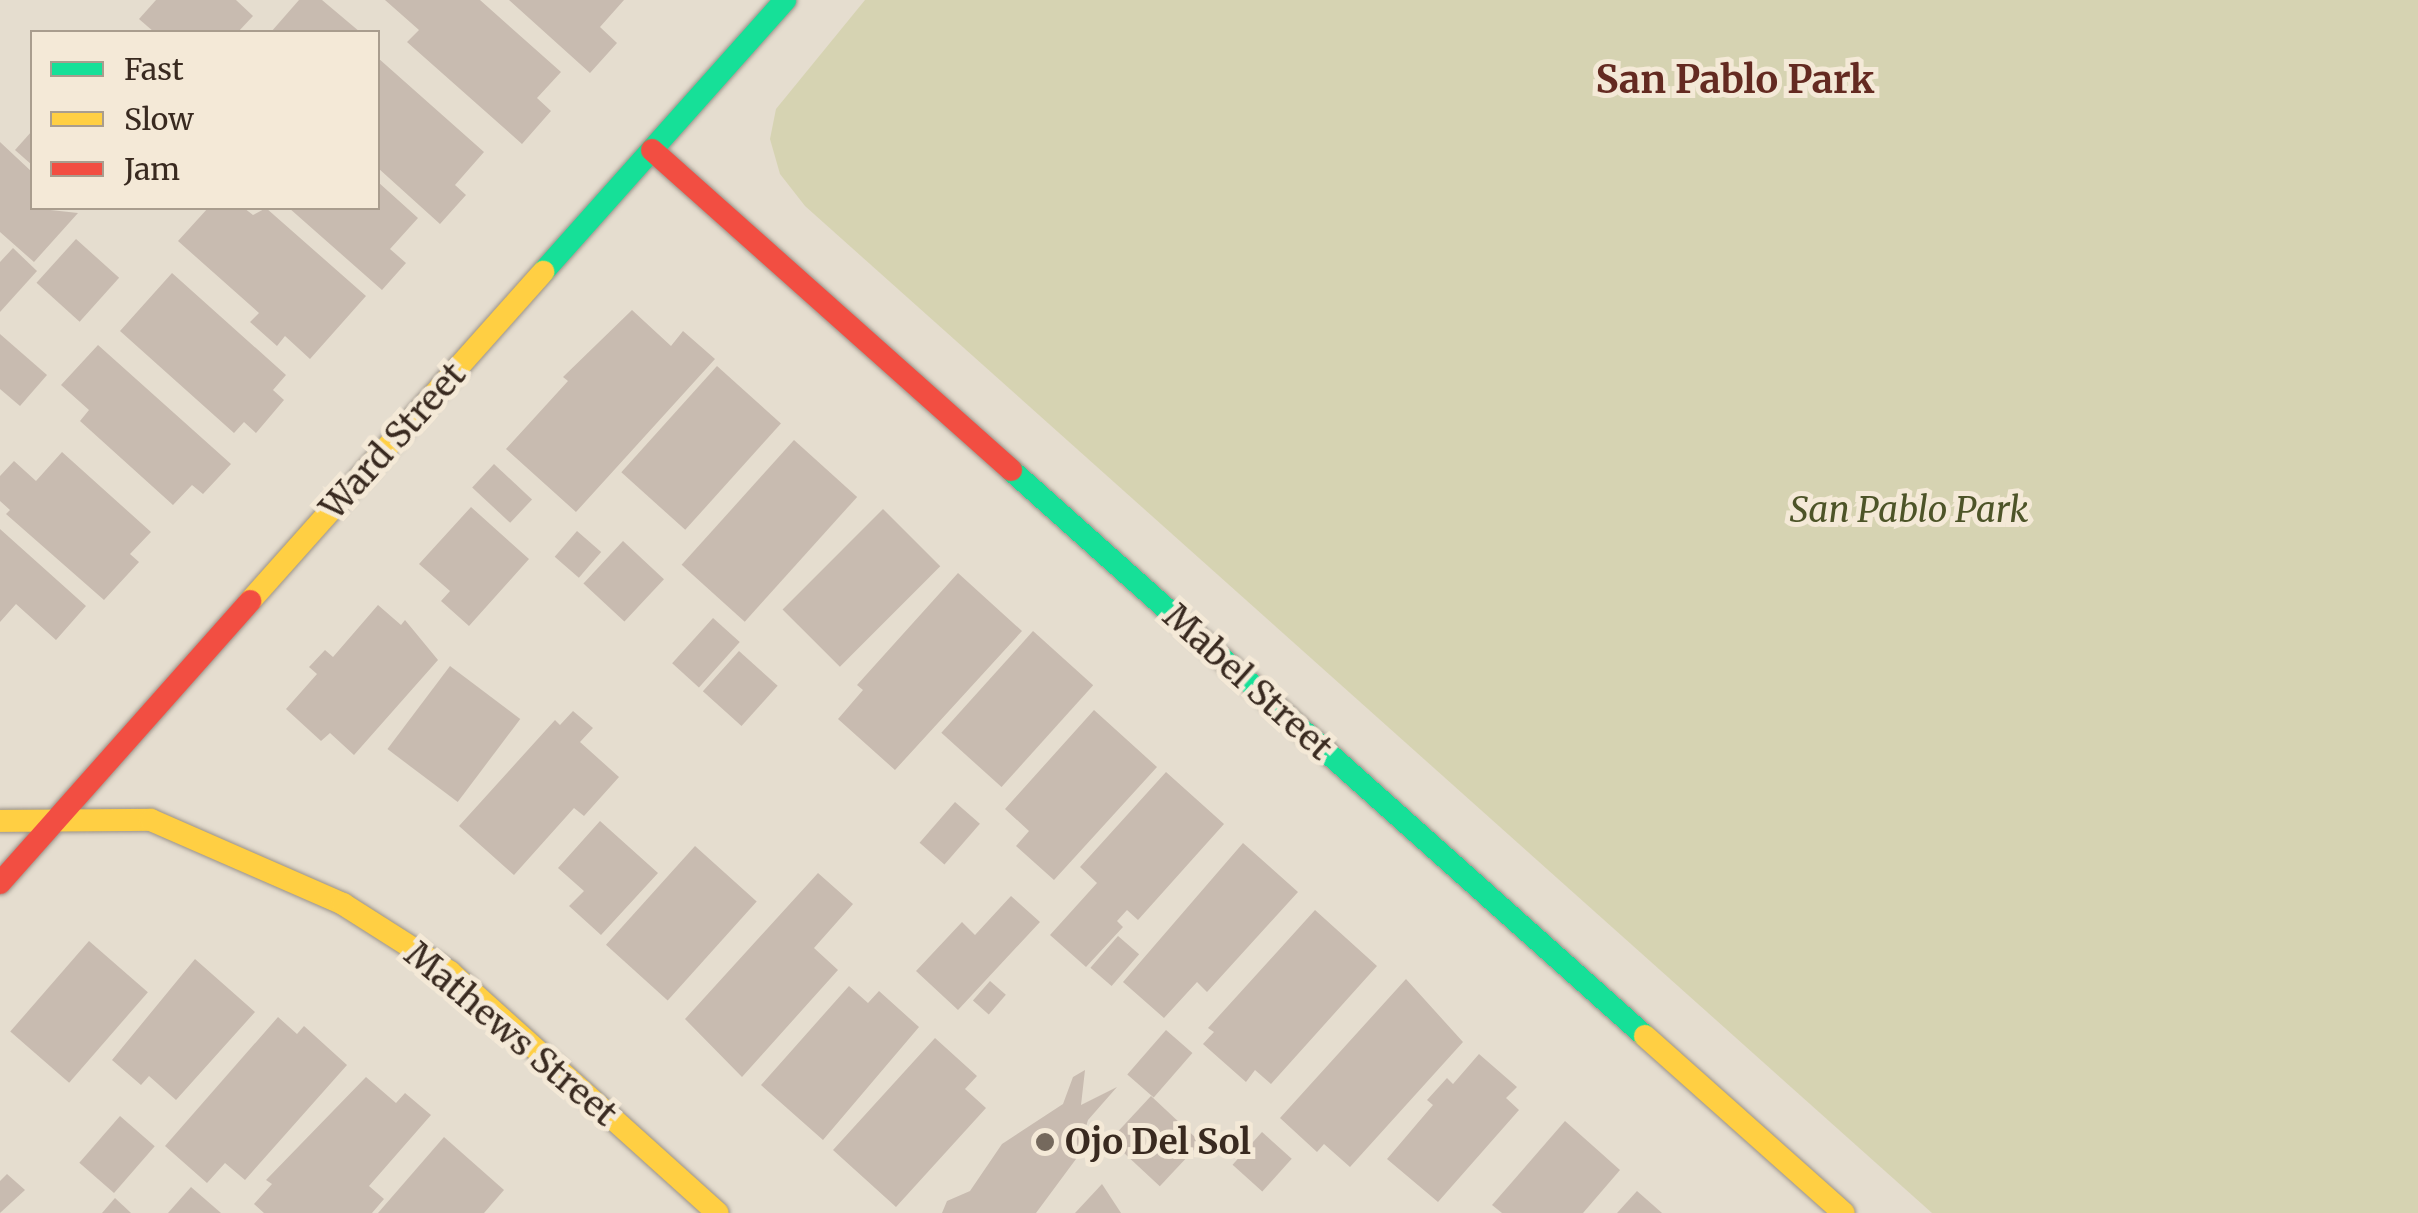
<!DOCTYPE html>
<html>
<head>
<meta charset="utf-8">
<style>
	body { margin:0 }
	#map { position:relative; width:2418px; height:1213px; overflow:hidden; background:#e5ddcf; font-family:Merriweather,serif }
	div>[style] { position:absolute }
	.green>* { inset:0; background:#d6d3b2 }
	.building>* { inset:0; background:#c8bbb0; transform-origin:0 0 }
	.roads { filter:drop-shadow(0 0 2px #9a9288) drop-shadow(0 0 2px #9a9288) }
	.fast>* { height:22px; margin:-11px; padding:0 11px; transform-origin:11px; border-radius:11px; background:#16e098 }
	.slow>* { height:22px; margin:-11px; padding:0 11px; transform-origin:11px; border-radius:11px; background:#ffcf43 }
	.jam>* { height:22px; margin:-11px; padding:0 11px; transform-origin:11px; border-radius:11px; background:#f24e42 }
	.dots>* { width:28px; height:28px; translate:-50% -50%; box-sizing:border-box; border:5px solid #f4e9d7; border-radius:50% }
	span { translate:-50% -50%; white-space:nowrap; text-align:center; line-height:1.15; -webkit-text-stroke:10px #f4e9d7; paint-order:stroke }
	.street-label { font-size:35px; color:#392a20 }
	.park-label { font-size:35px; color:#4d5428; font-style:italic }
	.poi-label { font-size:35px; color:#392a20; font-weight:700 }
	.left { translate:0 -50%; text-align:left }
	.neighbourhood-label { font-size:38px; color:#642a21; font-weight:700 }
	.legend { position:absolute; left:30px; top:30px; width:350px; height:180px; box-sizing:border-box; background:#f4e9d7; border:2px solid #a99d8e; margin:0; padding:12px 18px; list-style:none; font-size:30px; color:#392a20 }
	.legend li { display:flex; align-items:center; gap:20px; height:50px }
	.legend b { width:50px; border:2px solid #a99d8e }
</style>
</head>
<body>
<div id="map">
	<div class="green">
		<div style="clip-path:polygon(865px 0,2418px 0,2418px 1213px,1932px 1213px,805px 206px,780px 174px,770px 139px,776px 109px)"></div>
	</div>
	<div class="building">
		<div style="clip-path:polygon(156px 0,236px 0,253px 16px,238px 32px,154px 32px,139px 19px)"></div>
		<div style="clip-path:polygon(299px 0,322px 0,360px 32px,271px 32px)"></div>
		<div style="clip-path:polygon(385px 0,480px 0,561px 72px,537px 98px,551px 111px,522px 144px,407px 42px,419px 30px)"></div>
		<div style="clip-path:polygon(509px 0,624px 0,600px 27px,617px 43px,590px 73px)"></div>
		<div style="clip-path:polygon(378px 58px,484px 152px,455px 185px,466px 195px,440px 224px,378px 168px)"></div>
		<div style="clip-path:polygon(32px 131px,32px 165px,15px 150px)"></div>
		<div style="clip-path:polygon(0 142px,32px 172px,32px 208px,78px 213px,34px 262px,0 232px)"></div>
		<div style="clip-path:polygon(378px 182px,418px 218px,390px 249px,406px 263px,382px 290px,289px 208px,378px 208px)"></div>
		<div style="clip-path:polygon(208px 208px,244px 208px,253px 215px,266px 208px,366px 296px,310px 359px,285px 336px,277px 346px,250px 322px,259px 313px,178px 241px)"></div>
		<div style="left:76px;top:239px;width:58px;height:59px;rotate:42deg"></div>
		<div style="clip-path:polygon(13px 248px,37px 271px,0 312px,0 262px)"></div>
		<div style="clip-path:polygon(172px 273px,286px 375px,273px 390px,284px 400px,256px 433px,244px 422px,234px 433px,120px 331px)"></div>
		<div style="clip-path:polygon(632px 310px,671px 346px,683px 331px,715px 359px,576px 512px,506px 449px,568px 381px,563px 377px)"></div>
		<div style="clip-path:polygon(0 334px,47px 375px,20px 406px,0 389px)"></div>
		<div style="clip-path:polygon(98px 345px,231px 464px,203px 494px,192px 485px,173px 505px,80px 421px,89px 410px,61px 385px)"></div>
		<div style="left:717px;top:366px;width:86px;height:143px;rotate:42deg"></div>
		<div style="left:794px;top:440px;width:85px;height:168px;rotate:42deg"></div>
		<div style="clip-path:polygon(62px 452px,151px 532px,130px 554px,139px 562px,104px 600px,6px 514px,10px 510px,0 501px,0 476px,14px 461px,36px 481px)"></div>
		<div style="left:494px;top:464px;width:52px;height:32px;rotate:43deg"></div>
		<div style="clip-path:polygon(471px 507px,529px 559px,469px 626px,441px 601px,450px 591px,419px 564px)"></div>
		<div style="left:883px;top:509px;width:81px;height:142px;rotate:45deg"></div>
		<div style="clip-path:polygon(0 529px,86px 606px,56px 640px,16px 604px,0 622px)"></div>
		<div style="left:577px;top:531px;width:32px;height:34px;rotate:41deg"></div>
		<div style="left:623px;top:541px;width:56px;height:58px;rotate:43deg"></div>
		<div style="clip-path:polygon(958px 573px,1022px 631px,895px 770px,838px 719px,863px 690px,857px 685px)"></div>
		<div style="clip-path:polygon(378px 605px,401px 625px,405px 620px,438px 660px,354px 755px,330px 733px,321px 741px,286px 709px,317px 674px,309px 667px,325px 650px,333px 657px)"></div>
		<div style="left:713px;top:618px;width:36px;height:61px;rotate:42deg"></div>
		<div style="left:1033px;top:631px;width:81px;height:137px;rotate:42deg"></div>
		<div style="left:739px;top:651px;width:52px;height:54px;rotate:42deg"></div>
		<div style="left:450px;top:666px;width:88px;height:104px;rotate:37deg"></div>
		<div style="clip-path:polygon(1094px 710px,1157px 767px,1054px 880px,1016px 846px,1029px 831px,1005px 809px)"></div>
		<div style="clip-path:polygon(573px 711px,593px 728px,580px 742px,619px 777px,584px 816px,574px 808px,514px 875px,459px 826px,555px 720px,560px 725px)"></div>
		<div style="clip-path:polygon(1166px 772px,1224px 824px,1138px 920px,1127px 910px,1117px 921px,1123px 927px,1086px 967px,1050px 935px,1097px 883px,1080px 867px)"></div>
		<div style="left:955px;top:802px;width:33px;height:54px;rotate:41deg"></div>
		<div style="clip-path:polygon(600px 821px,658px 873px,601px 935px,569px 906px,584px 891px,558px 868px)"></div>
		<div style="clip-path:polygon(1243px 843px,1298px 892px,1207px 992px,1197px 982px,1164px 1018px,1123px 982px)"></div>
		<div style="left:695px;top:846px;width:83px;height:133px;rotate:42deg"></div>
		<div style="clip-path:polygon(818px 873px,853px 904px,814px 948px,838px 970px,742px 1077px,685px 1019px)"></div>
		<div style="clip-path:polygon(1011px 896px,1040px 922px,958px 1010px,916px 971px,962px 922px,975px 935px)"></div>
		<div style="clip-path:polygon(1315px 910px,1377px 966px,1271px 1084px,1255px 1070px,1246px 1082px,1203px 1044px,1214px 1032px,1208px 1028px)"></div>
		<div style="left:1118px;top:936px;width:28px;height:42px;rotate:41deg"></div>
		<div style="left:89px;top:941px;width:78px;height:120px;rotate:41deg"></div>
		<div style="clip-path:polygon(195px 959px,255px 1012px,176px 1100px,149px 1076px,141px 1085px,112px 1060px)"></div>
		<div style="clip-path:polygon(1406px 979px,1463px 1042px,1350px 1167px,1324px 1144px,1317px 1152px,1280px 1118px)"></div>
		<div style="left:990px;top:981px;width:21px;height:26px;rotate:41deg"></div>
		<div style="clip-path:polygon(849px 986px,868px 1003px,879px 991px,919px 1027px,823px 1140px,761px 1085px)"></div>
		<div style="clip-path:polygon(278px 1017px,297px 1034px,304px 1026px,347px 1065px,245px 1180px,225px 1163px,207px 1183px,165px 1146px)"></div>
		<div style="left:1166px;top:1030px;width:35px;height:59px;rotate:41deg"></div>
		<div style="clip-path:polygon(935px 1038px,977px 1076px,965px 1089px,986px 1108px,896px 1207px,833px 1150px)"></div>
		<div style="clip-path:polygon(1479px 1054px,1517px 1087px,1506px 1098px,1519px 1110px,1438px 1202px,1387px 1159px,1433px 1105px,1427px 1100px,1447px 1078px,1453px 1084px)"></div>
		<div style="clip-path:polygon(1085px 1070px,1081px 1105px,1117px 1087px,1088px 1120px,1076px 1159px,1036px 1213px,942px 1213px,947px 1201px,970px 1191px,1002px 1144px,1063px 1104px,1073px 1077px)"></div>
		<div style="clip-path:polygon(366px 1077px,396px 1103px,405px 1093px,431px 1115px,369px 1186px,384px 1199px,372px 1213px,264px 1213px,254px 1204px,272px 1184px,266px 1180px)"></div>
		<div style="left:1151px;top:1096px;width:68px;height:60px;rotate:43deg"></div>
		<div style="left:120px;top:1116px;width:46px;height:62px;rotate:41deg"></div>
		<div style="clip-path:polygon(1565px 1121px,1620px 1170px,1583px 1213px,1502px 1213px,1492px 1205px)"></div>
		<div style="left:1262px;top:1132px;width:40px;height:44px;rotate:42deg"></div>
		<div style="clip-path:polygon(444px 1137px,504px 1190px,484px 1213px,378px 1213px)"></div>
		<div style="clip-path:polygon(7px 1174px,25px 1190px,0 1213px,0 1181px)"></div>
		<div style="clip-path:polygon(1102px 1184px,1121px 1213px,1075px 1213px)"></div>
		<div style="clip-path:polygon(191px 1187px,221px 1213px,168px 1213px)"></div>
		<div style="clip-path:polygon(1637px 1191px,1662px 1213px,1617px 1213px)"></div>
		<div style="clip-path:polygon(115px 1198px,131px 1213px,102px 1213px)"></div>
	</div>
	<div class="roads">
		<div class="fast">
			<div style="left:543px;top:272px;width:364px;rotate:-48.3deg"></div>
			<div style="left:1011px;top:470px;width:850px;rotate:41.76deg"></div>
		</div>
		<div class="slow">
			<div style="left:250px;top:601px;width:441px;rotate:-48.3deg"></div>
			<div style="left:0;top:821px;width:151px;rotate:-0.4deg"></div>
			<div style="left:151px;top:820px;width:210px;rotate:23.6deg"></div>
			<div style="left:343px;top:904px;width:127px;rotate:32.4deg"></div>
			<div style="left:450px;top:972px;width:360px;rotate:42deg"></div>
			<div style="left:1645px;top:1036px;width:266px;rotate:41.7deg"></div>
		</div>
		<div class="jam">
			<div style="left:652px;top:150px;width:481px;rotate:41.7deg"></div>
			<div style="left:0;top:883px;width:377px;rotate:-48.4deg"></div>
		</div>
	</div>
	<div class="dots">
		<div style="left:1045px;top:1142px;background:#75695d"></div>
	</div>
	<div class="street-label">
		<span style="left:393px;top:441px;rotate:-48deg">Ward Street</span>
		<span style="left:1248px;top:682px;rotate:42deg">Mabel Street</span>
		<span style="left:511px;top:1034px;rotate:40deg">Mathews Street</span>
	</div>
	<div class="park-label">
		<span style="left:1909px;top:510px">San Pablo Park</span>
	</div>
	<div class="poi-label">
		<span class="left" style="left:1065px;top:1142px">Ojo Del Sol</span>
	</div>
	<div class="neighbourhood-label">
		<span style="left:1735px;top:80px">San Pablo Park</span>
	</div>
	<ul class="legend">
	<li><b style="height:12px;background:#16e098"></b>Fast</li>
	<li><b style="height:12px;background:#ffcf43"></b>Slow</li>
	<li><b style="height:12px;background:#f24e42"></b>Jam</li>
	</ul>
</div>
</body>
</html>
